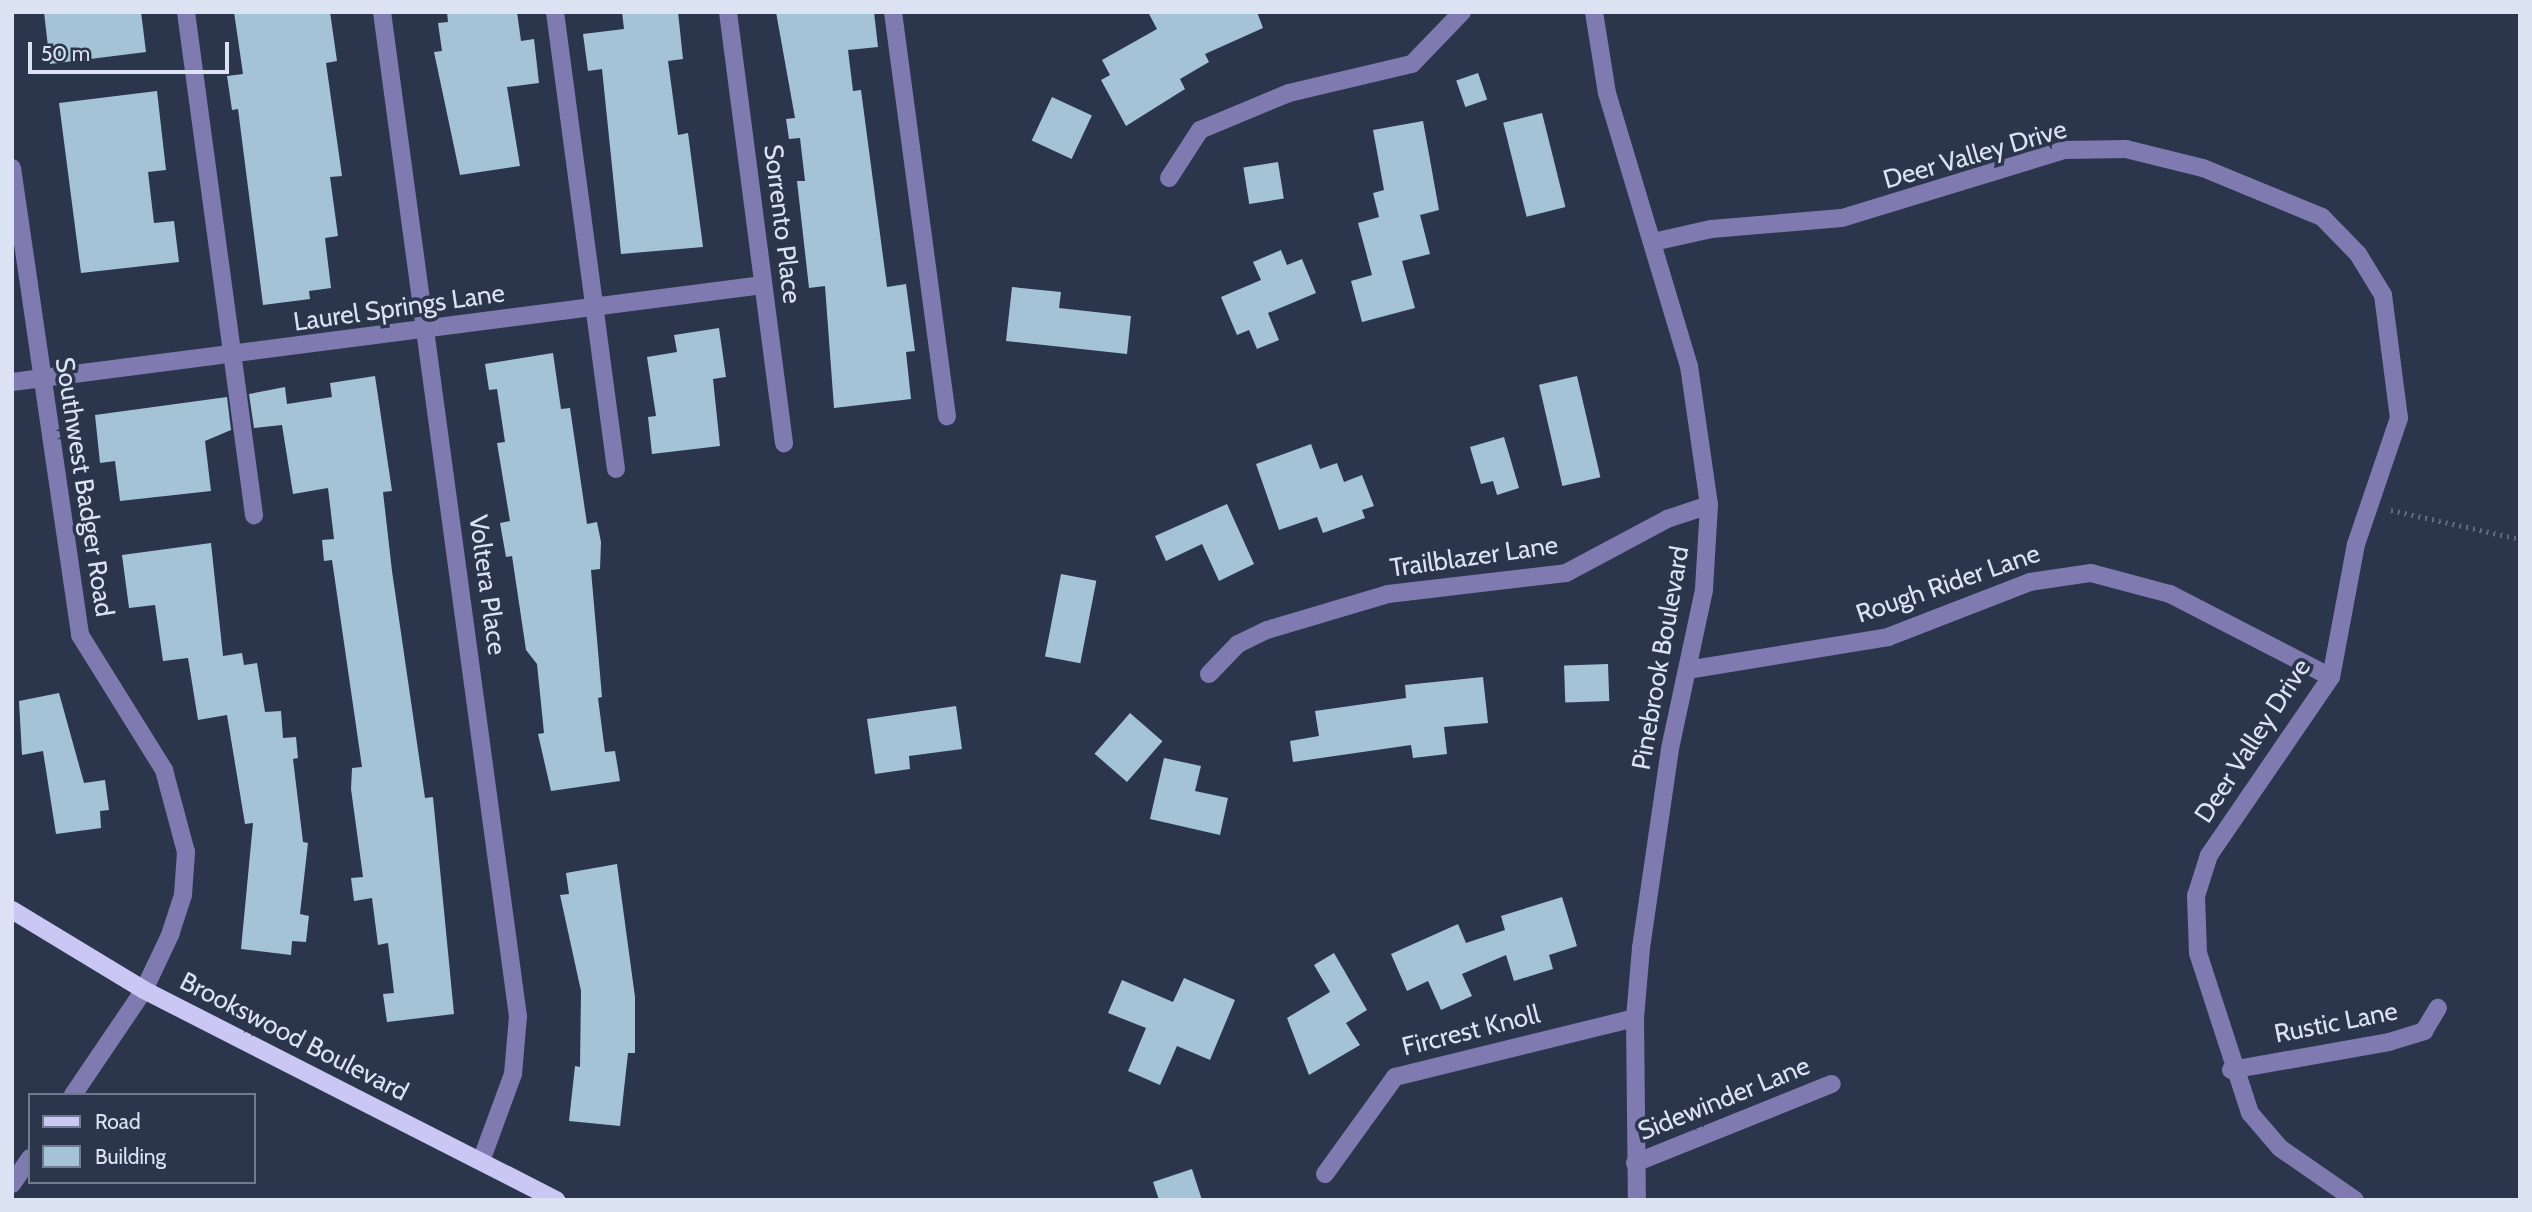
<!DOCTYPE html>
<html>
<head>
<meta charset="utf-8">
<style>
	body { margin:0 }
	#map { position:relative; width:2532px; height:1212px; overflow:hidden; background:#2b364d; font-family:Cabin,sans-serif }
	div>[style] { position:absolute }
	.building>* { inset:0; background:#a5c3d7; transform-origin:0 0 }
	.path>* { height:4.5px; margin-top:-2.25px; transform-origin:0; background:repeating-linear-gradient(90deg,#616b7f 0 2px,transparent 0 7px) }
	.minor>* { height:18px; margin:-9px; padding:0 9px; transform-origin:9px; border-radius:9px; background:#7f7ab0 }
	.major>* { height:18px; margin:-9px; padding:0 9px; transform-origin:9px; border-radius:9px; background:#cac7f4 }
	span { translate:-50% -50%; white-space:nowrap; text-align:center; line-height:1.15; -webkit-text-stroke:7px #2b364d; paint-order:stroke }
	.street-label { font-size:26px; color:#dbe2f1 }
	.frame { position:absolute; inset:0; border:14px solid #dbe2f1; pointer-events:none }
	.legend { position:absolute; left:28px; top:1093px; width:228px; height:91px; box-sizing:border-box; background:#2b364d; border:2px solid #717b8f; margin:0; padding:9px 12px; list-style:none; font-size:21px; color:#dbe2f1 }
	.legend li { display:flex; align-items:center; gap:14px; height:35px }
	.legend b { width:35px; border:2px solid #717b8f }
	.scale { position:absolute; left:28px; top:42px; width:201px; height:32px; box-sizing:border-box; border:4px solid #dbe2f1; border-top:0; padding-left:9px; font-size:21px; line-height:24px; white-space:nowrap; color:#dbe2f1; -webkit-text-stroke:5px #2b364d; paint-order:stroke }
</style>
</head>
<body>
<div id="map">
	<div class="building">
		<div style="clip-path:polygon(44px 12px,141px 12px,146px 52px,50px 64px)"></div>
		<div style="clip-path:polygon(234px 12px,330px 12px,337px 61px,326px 63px,342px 176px,330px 177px,338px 236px,325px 238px,331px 288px,309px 291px,310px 299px,263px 305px,238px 109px,232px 110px,227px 76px,243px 74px)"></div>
		<div style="clip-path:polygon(447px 12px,517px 12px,521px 41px,534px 39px,539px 83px,507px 87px,520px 166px,460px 175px,434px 52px,442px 51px,438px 23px,448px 22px)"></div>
		<div style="clip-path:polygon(622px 12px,678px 12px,683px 59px,668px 61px,678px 135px,688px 133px,703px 247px,621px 254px,602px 69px,588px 71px,583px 34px,624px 29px)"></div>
		<div style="clip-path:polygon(776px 12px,874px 12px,878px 47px,848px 50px,853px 91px,861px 90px,887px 287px,906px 284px,915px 351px,906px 352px,911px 399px,834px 408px,825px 286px,809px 288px,797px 181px,805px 181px,800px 138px,789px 139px,786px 119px,795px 118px)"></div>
		<div style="clip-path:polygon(1148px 12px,1257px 12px,1263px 28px,1205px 54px,1209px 62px,1180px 79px,1185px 89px,1126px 126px,1101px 80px,1110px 75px,1102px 60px,1157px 29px)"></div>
		<div style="left:1478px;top:73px;width:28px;height:23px;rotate:71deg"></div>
		<div style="clip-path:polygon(157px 91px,166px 170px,148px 172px,154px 223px,174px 221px,179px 262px,81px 273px,59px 103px)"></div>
		<div style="left:1052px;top:97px;width:44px;height:48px;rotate:25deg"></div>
		<div style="left:1542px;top:113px;width:97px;height:40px;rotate:76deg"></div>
		<div style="clip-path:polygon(1423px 121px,1439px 210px,1420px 215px,1430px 254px,1402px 261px,1415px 308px,1362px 322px,1351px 281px,1372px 275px,1358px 223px,1379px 217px,1373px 193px,1384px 190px,1373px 130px)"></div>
		<div style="left:1278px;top:162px;width:37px;height:35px;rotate:81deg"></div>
		<div style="clip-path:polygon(1281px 250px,1287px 265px,1302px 259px,1316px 293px,1268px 313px,1279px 340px,1257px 349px,1249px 330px,1237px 335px,1221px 297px,1261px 280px,1253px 262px)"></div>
		<div style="clip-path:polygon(1012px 287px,1061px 292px,1059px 308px,1131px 316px,1127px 354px,1006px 341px)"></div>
		<div style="clip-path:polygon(719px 328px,726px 377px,713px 379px,720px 446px,652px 454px,648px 417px,656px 416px,647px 357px,677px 352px,674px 335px)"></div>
		<div style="clip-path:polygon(553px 353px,561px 409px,570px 408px,587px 524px,597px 522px,601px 542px,600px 569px,591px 570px,602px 697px,598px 698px,605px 752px,615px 751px,620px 781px,551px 791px,538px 734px,544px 733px,537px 664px,526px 650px,512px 556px,506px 557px,500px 523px,510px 521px,497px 443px,505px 442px,497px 389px,489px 390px,485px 364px)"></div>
		<div style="clip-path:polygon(375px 376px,392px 491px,383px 492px,392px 571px,425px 798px,433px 797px,454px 1014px,387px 1022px,383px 994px,394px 993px,388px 943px,378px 945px,372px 898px,354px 901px,351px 878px,363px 877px,351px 789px,352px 768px,362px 767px,332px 560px,324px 561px,322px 540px,334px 539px,328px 488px,293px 494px,282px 425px,254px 428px,249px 394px,285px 387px,287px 404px,332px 397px,330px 383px)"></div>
		<div style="left:1577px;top:376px;width:104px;height:39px;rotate:77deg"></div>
		<div style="clip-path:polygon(227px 397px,231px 430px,205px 441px,211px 491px,120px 501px,115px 461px,100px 463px,95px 415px)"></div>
		<div style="clip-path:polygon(1504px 437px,1519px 488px,1497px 495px,1493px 481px,1481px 484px,1470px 447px)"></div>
		<div style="clip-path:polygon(1311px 444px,1320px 469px,1337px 463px,1344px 482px,1362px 475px,1374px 506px,1362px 510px,1365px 518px,1323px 533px,1317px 517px,1279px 530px,1256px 464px)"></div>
		<div style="clip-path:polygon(1227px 504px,1254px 564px,1219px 581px,1202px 544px,1166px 561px,1155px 536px)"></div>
		<div style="clip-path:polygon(211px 543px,223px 656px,242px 653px,244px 665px,257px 663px,265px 712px,281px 711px,283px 738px,296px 737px,298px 758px,293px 759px,303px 842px,308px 843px,300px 914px,309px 916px,306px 942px,292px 941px,291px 955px,241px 949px,253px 823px,245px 824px,227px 715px,198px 720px,188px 658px,163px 661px,155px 605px,129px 608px,122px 555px)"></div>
		<div style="left:1061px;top:574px;width:36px;height:84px;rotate:11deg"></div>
		<div style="left:1608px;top:664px;width:37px;height:44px;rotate:88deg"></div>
		<div style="clip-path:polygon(1483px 677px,1488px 723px,1444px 727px,1447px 754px,1413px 758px,1411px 745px,1293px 762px,1290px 741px,1319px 736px,1315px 711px,1406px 698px,1405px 685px)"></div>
		<div style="clip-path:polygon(59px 693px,84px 783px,105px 780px,109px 810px,100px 811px,101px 828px,56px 834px,43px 751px,22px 755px,19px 701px)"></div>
		<div style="clip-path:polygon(956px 706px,962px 749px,909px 756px,910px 769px,875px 774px,867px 719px)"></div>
		<div style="left:1130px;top:713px;width:43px;height:54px;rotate:41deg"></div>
		<div style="clip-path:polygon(1164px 758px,1201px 766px,1195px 791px,1228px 798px,1220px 835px,1150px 819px)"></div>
		<div style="clip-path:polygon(617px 864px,635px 997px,635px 1053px,628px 1053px,620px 1126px,569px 1121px,575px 1066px,580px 1067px,581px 991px,560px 895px,569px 894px,566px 873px)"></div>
		<div style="clip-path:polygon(1562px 897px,1577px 946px,1549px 955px,1553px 969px,1514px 981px,1506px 955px,1462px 974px,1472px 996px,1441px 1010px,1428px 981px,1407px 991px,1391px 954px,1458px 924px,1466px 943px,1505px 930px,1501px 916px)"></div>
		<div style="clip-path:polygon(1334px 953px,1367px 1010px,1346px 1023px,1360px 1045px,1309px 1075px,1287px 1018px,1330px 992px,1314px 965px)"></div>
		<div style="clip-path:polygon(1184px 978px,1235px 1000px,1210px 1060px,1177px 1046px,1160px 1085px,1128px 1071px,1146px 1028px,1108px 1013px,1122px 980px,1173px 1002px)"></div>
		<div style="clip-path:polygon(1192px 1169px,1202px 1200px,1159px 1200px,1153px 1182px)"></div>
	</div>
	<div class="path">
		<div style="left:2391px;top:510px;width:132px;rotate:12.7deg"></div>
	</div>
	<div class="minor">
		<div style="left:186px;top:12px;width:508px;rotate:82.3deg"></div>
		<div style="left:382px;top:12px;width:1013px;rotate:82.29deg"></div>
		<div style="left:518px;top:1016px;width:58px;rotate:94.9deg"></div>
		<div style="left:513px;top:1074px;width:93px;rotate:110.2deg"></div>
		<div style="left:555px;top:12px;width:461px;rotate:82.4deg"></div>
		<div style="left:728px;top:12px;width:435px;rotate:82.6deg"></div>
		<div style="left:893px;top:12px;width:408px;rotate:82.4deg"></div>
		<div style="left:1594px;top:12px;width:82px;rotate:80.9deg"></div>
		<div style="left:1607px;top:93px;width:285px;rotate:73.3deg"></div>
		<div style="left:1689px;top:366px;width:140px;rotate:81.8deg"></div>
		<div style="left:1709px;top:505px;width:85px;rotate:93.4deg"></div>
		<div style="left:1704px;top:590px;width:163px;rotate:102.1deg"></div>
		<div style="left:1670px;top:749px;width:201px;rotate:98.3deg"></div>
		<div style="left:1641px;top:948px;width:70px;rotate:94.9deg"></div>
		<div style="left:1635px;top:1018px;width:182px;rotate:89.4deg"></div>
		<div style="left:12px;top:168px;width:472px;rotate:81.7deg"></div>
		<div style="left:80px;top:635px;width:159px;rotate:58.1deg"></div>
		<div style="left:164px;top:770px;width:85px;rotate:75deg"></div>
		<div style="left:186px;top:852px;width:43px;rotate:94deg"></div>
		<div style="left:183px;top:895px;width:40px;rotate:108deg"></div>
		<div style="left:171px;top:933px;width:63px;rotate:115.3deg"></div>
		<div style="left:144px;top:990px;width:127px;rotate:124.1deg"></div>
		<div style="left:1169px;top:178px;width:57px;rotate:-57.1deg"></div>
		<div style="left:1200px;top:130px;width:96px;rotate:-22.6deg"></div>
		<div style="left:1289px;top:93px;width:126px;rotate:-13.3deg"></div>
		<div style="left:1412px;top:64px;width:72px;rotate:-46.1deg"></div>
		<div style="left:1653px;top:242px;width:59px;rotate:-12.6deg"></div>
		<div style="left:1711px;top:229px;width:131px;rotate:-4.8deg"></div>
		<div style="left:1842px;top:218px;width:232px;rotate:-17deg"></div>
		<div style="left:2064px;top:150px;width:62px;rotate:-0.9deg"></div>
		<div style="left:2126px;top:149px;width:79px;rotate:13.9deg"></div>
		<div style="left:2203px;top:168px;width:129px;rotate:22.4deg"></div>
		<div style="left:2322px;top:217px;width:52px;rotate:45.8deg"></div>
		<div style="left:2358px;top:254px;width:48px;rotate:58.6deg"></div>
		<div style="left:2383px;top:295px;width:124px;rotate:82.6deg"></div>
		<div style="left:2399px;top:418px;width:133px;rotate:108.8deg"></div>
		<div style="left:2356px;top:544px;width:135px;rotate:100.6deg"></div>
		<div style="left:2331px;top:677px;width:216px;rotate:124.4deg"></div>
		<div style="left:2209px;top:855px;width:43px;rotate:107.6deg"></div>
		<div style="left:2196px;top:896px;width:57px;rotate:88deg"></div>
		<div style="left:2198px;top:953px;width:168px;rotate:72deg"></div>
		<div style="left:2250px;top:1113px;width:46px;rotate:49.4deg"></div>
		<div style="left:2280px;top:1148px;width:91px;rotate:34.7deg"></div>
		<div style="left:12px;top:382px;width:757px;rotate:-7.36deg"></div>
		<div style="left:1687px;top:670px;width:204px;rotate:-9.3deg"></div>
		<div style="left:1888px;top:637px;width:152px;rotate:-21.2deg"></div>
		<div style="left:2030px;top:582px;width:62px;rotate:-8.4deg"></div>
		<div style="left:2091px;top:573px;width:82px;rotate:14.9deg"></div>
		<div style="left:2170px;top:594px;width:181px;rotate:27.3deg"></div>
		<div style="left:1209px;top:674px;width:42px;rotate:-46deg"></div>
		<div style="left:1238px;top:644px;width:32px;rotate:-26deg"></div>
		<div style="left:1267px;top:630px;width:126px;rotate:-16.6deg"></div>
		<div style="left:1388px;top:594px;width:179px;rotate:-6.7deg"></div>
		<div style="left:1566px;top:573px;width:115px;rotate:-28.1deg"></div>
		<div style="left:1667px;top:519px;width:44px;rotate:-18.4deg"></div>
		<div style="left:2231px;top:1070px;width:160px;rotate:-10deg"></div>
		<div style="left:2389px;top:1042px;width:37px;rotate:-17deg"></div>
		<div style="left:2424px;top:1031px;width:27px;rotate:-59deg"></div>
		<div style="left:1635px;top:1163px;width:212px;rotate:-21.9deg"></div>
		<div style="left:1325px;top:1174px;width:120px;rotate:-54.2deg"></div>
		<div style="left:1395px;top:1077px;width:247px;rotate:-13.8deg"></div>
		<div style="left:12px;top:1184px;width:32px;rotate:-55deg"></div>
	</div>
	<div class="major">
		<div style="left:12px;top:910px;width:154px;rotate:31.2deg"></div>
		<div style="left:144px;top:990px;width:463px;rotate:27deg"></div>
	</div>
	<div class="street-label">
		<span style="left:1975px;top:155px;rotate:-16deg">Deer Valley Drive</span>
		<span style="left:782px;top:224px;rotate:83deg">Sorrento Place</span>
		<span style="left:399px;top:308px;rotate:-8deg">Laurel Springs Lane</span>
		<span style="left:84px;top:487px;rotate:81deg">Southwest Badger Road</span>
		<span style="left:1474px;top:557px;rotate:-8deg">Trailblazer Lane</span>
		<span style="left:1948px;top:584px;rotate:-19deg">Rough Rider Lane</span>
		<span style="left:487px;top:585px;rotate:82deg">Voltera Place</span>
		<span style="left:1661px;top:658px;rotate:-80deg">Pinebrook Boulevard</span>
		<span style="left:2253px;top:741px;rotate:-57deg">Deer Valley Drive</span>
		<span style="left:2336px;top:1023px;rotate:-11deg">Rustic Lane</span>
		<span style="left:1471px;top:1031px;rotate:-14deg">Fircrest Knoll</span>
		<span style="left:294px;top:1037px;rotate:27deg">Brookswood Boulevard</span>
		<span style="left:1724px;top:1099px;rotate:-22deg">Sidewinder Lane</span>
	</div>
	<div class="frame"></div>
	<ul class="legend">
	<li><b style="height:9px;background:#cac7f4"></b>Road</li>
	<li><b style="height:19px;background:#a5c3d7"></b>Building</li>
	</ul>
	<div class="scale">50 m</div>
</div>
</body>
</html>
